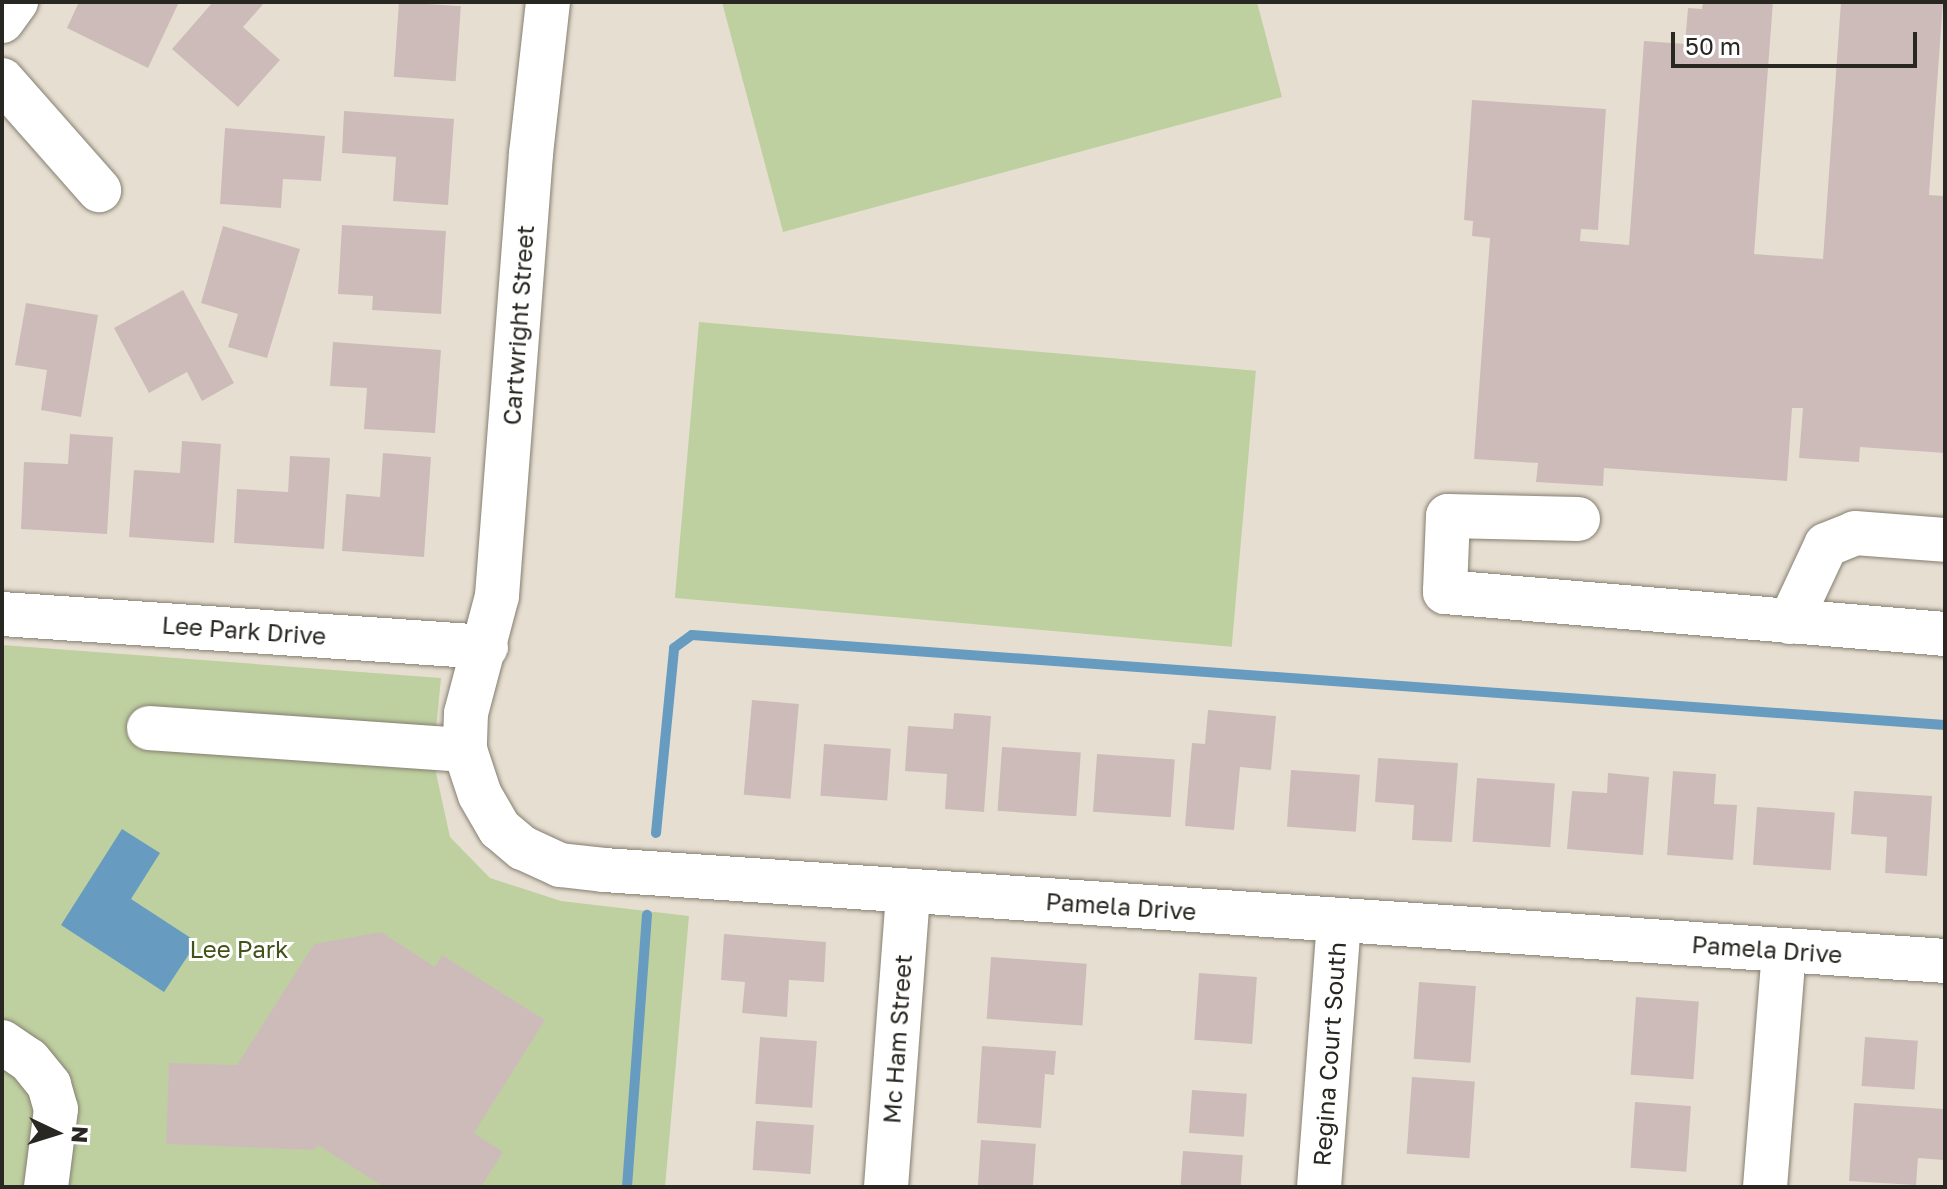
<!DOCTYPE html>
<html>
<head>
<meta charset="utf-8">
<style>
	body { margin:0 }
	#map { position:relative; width:1947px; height:1189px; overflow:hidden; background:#e6dfd1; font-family:"Golos Text",sans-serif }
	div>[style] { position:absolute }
	.green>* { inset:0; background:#bed0a0; transform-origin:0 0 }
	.water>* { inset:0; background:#679cc0 }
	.stream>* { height:10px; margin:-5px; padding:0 5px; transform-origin:5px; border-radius:5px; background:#679cc0 }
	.building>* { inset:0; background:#cdbbba; transform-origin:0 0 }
	.roads { filter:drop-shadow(0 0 2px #857f71) drop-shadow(0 0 2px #857f71) }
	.minor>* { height:44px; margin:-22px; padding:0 22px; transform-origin:22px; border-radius:22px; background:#fff }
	span { translate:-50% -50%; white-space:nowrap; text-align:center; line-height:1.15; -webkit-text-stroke:6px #fff; paint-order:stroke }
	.street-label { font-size:24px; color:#292721 }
	.park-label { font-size:24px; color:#415318 }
	.frame { position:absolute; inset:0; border:4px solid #292721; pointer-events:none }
	.north { position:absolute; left:16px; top:1093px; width:80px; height:80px; -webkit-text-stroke:6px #fff; paint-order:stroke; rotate:94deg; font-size:22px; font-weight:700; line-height:32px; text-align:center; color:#292721 }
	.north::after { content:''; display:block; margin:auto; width:28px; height:36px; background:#292721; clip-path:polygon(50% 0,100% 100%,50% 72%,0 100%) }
	.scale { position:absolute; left:1671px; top:32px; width:246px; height:36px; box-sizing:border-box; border:4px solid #292721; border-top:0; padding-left:10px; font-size:24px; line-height:28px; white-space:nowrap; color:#292721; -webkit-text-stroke:6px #fff; paint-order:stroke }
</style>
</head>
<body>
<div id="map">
	<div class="green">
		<div style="clip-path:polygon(722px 2px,1257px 2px,1282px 97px,783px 232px)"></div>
		<div style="left:699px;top:322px;width:559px;height:277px;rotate:5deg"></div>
		<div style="clip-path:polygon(2px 645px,441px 678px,433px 759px,450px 837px,490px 878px,561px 901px,689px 916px,665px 1187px,2px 1187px)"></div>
	</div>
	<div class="water">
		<div style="clip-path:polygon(122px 829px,160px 853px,131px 899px,197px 942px,164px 992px,61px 925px)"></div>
	</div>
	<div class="stream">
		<div style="left:656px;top:833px;width:186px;rotate:-84.4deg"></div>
		<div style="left:674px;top:648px;width:22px;rotate:-36deg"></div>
		<div style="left:692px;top:635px;width:1256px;rotate:4.11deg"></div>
		<div style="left:627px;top:1187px;width:273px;rotate:-85.8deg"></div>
	</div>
	<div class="building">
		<div style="clip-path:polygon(79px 2px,179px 2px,148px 68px,67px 28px)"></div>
		<div style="clip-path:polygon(213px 2px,265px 2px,243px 27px,280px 60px,238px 107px,172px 49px)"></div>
		<div style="left:399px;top:2px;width:62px;height:75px;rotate:4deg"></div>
		<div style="clip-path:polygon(1703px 2px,1773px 2px,1754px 254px,1823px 259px,1841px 2px,1943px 2px,1929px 195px,1945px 196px,1945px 453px,1860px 447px,1859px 462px,1799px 458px,1803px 408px,1792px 408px,1787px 481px,1604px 468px,1603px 486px,1536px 482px,1538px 463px,1474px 459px,1490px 238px,1472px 236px,1473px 221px,1464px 220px,1472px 100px,1606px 109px,1598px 230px,1581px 229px,1580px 241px,1629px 245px,1644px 41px,1685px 44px,1688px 8px,1702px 9px)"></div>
		<div style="clip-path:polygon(344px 111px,454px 119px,448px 205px,393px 201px,396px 157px,342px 153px)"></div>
		<div style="clip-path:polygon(225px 128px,325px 136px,321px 181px,283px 179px,281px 208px,220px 204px)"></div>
		<div style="clip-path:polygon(342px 225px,446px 231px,441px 314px,372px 310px,373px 296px,338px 294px)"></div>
		<div style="clip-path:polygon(223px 226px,300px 249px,267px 358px,228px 347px,238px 314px,201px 303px)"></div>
		<div style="clip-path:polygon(183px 290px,234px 383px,202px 401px,187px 372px,149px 393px,114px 328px)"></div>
		<div style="clip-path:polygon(26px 303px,98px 315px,81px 417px,41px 410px,47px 370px,15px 365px)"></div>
		<div style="clip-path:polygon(333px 342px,441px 350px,435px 433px,364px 429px,367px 388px,330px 386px)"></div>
		<div style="clip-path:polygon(70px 434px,113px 437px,107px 534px,21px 529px,24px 462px,68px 464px)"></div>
		<div style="clip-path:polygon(182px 441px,221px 444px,214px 543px,129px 537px,134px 470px,180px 473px)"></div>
		<div style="clip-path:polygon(383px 453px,431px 457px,424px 557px,342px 551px,346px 494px,380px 497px)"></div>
		<div style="clip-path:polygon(290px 456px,330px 458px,324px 549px,234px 543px,237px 489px,288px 492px)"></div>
		<div style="left:752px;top:700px;width:47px;height:95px;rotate:5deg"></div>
		<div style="clip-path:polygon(1208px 710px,1276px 716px,1271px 770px,1240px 767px,1234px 830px,1185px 826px,1192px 743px,1205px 744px)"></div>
		<div style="clip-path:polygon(954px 713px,991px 716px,984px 812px,945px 809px,947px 774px,905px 771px,908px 726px,953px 729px)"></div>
		<div style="left:824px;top:744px;width:67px;height:52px;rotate:4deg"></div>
		<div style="left:1002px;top:747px;width:79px;height:64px;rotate:4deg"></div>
		<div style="left:1097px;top:754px;width:78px;height:58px;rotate:4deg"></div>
		<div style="clip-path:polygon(1378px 758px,1458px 763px,1452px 842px,1412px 840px,1414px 805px,1375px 802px)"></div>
		<div style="left:1291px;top:770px;width:69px;height:57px;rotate:4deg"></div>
		<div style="clip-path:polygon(1673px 771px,1716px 774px,1714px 804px,1737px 805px,1733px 860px,1667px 855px)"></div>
		<div style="clip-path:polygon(1608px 773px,1649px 777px,1643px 855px,1567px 849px,1572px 791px,1607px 793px)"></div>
		<div style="left:1477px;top:778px;width:78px;height:64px;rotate:4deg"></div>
		<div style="clip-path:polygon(1854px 791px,1932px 796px,1927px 876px,1885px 873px,1887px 837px,1851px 834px)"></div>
		<div style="left:1757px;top:807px;width:78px;height:58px;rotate:4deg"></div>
		<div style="clip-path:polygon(381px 932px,435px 967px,442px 955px,545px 1020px,474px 1133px,503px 1152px,481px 1187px,384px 1187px,318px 1145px,315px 1150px,166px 1144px,169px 1063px,237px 1065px,314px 944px)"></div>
		<div style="clip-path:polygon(724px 934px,826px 942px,824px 982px,789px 980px,787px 1017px,742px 1013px,745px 982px,721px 980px)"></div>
		<div style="left:991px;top:957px;width:96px;height:62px;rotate:4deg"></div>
		<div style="left:1199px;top:973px;width:58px;height:67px;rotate:4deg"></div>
		<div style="left:1419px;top:982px;width:57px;height:77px;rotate:4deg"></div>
		<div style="left:1636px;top:997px;width:63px;height:78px;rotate:4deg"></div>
		<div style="left:760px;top:1037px;width:57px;height:67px;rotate:4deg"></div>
		<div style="left:1865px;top:1037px;width:53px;height:49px;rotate:4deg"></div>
		<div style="clip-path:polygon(982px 1046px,1056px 1051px,1054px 1075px,1045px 1074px,1041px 1128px,977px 1123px)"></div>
		<div style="left:1412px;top:1077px;width:63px;height:77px;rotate:4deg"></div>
		<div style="left:1192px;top:1090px;width:55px;height:43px;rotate:4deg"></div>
		<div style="left:1635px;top:1102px;width:56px;height:66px;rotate:4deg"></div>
		<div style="clip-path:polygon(1854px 1103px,1945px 1109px,1944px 1160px,1918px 1158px,1916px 1185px,1849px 1181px)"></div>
		<div style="left:756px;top:1121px;width:58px;height:49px;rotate:4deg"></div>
		<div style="left:981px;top:1140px;width:55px;height:47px;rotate:4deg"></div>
		<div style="left:1183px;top:1151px;width:60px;height:36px;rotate:4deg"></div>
	</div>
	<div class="roads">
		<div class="minor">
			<div style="left:548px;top:2px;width:153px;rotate:96.4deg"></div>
			<div style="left:531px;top:154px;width:443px;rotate:94.4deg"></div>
			<div style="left:497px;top:596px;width:121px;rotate:104.8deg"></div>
			<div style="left:466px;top:713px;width:37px;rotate:92deg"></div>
			<div style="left:465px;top:750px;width:47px;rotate:71.6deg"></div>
			<div style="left:480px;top:795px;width:39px;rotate:60deg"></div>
			<div style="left:500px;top:829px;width:30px;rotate:40deg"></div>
			<div style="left:523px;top:848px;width:41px;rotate:24.7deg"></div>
			<div style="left:560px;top:865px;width:44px;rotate:6.5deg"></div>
			<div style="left:604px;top:870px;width:1344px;rotate:3.88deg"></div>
			<div style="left:2px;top:21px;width:24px;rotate:-54deg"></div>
			<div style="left:2px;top:80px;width:147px;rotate:48.6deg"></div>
			<div style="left:1578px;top:519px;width:130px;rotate:-178.7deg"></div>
			<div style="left:1448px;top:516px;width:76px;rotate:92.3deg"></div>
			<div style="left:1445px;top:592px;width:502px;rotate:4.8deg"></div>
			<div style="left:2px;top:614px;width:485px;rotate:3.9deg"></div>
			<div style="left:1790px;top:622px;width:85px;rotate:-64.9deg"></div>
			<div style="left:1826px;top:545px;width:31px;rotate:-22deg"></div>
			<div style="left:1855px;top:533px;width:90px;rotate:4.4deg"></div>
			<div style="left:149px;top:728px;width:317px;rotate:4deg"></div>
			<div style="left:2px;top:1042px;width:32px;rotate:34deg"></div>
			<div style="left:29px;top:1060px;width:32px;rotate:51deg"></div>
			<div style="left:49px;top:1085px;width:25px;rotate:74deg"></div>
			<div style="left:56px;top:1109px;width:79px;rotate:97.3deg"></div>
			<div style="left:886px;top:1187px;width:297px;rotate:-85.7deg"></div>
			<div style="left:1319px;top:1187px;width:267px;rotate:-85.7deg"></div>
			<div style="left:1765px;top:1187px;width:237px;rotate:-85.4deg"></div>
		</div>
	</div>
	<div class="street-label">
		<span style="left:518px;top:325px;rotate:-86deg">Cartwright Street</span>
		<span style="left:244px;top:630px;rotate:4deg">Lee Park Drive</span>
		<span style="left:1121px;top:906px;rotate:4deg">Pamela Drive</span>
		<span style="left:1767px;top:949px;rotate:4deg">Pamela Drive</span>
		<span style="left:897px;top:1039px;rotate:-86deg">Mc Ham Street</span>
		<span style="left:1329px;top:1054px;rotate:-86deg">Regina Court South</span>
	</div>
	<div class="park-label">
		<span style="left:239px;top:949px">Lee Park</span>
	</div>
	<div class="frame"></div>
	<div class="north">N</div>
	<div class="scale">50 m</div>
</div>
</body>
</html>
